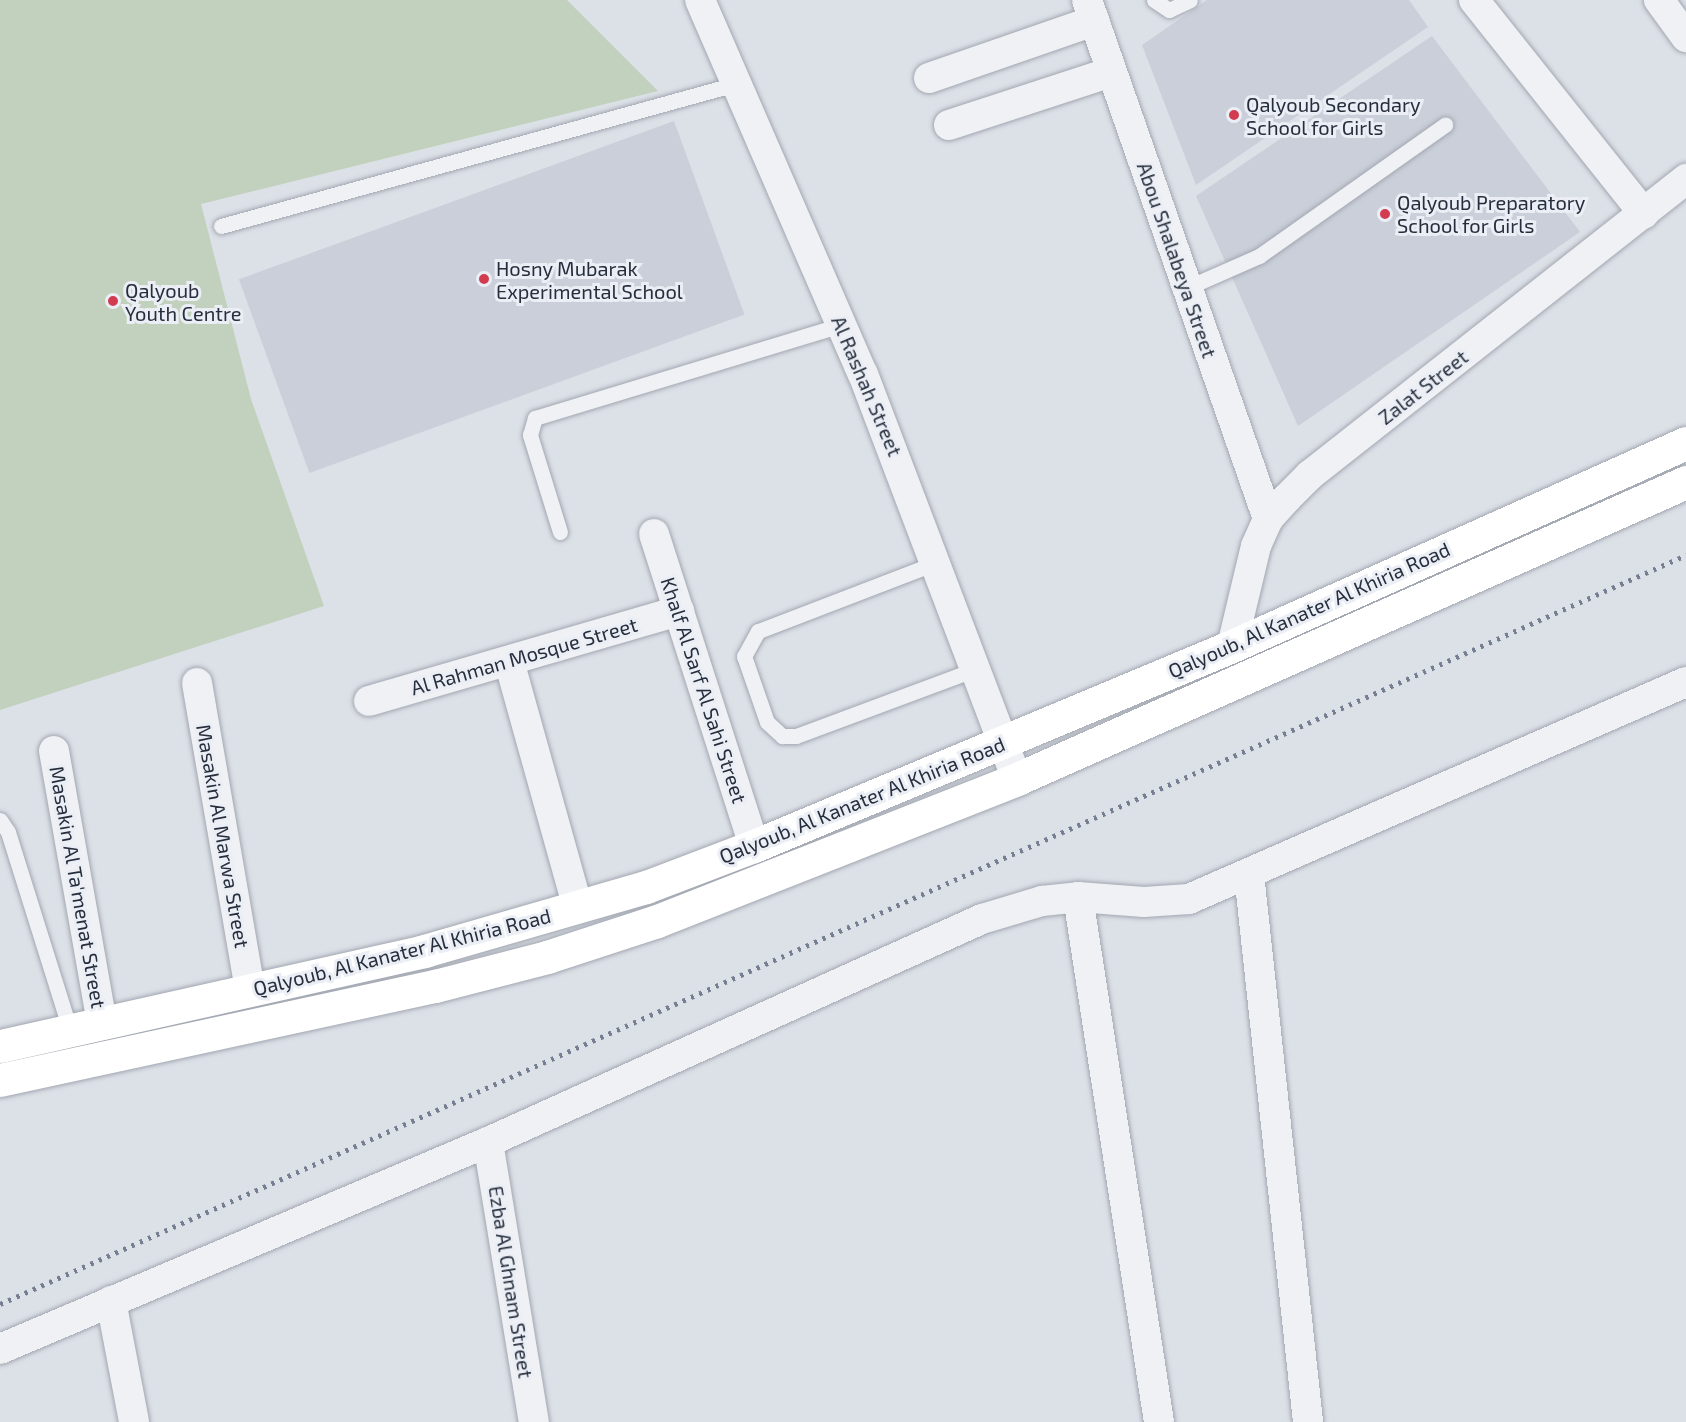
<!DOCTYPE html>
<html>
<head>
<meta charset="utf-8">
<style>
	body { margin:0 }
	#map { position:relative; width:1686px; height:1422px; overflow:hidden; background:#dce0e7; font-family:"Exo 2",sans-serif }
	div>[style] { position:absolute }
	.built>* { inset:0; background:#cacfd9; transform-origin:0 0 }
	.green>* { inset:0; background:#c2d1bd }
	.roads { filter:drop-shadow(0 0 2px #a2a7b1) drop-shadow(0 0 2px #a2a7b1) }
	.lane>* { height:15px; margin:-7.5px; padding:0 7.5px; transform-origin:7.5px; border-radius:7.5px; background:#eff1f5 }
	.street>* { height:30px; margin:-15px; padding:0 15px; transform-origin:15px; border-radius:15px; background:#eff1f5 }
	.secondary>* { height:33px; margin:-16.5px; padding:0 16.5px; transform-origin:16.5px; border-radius:16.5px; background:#fff }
	.rail>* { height:4.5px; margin-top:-2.25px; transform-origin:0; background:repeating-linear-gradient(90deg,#757f91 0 3px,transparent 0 9px) }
	.dots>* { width:16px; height:16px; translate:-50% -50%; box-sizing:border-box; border:3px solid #ebeff5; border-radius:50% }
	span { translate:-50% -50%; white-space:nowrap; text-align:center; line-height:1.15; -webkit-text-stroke:6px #ebeff5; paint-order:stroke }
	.poi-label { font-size:20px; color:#262e3d }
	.left { translate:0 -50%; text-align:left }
	.street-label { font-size:20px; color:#262e3d }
</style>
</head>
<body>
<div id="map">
	<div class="built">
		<div style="clip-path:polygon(1207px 0,1409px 0,1428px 27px,1196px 185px,1142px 45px)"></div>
		<div style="clip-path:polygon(1432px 36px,1580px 232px,1298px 426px,1196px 196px)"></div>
		<div style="left:674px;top:121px;width:206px;height:463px;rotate:70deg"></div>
	</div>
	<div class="green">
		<div style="clip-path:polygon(0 0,567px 0,658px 91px,201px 204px,251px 399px,324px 606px,0 710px)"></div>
	</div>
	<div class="roads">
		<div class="lane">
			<div style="left:1154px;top:0;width:18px;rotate:34deg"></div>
			<div style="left:1169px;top:10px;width:23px;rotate:-25deg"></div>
			<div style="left:221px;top:226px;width:534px;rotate:-15.42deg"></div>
			<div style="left:1186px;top:288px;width:80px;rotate:-23.7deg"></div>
			<div style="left:1259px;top:256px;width:228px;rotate:-35.2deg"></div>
			<div style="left:560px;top:532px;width:102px;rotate:-107.2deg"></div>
			<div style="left:530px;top:435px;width:18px;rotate:-74deg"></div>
			<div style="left:535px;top:418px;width:321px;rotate:-16.9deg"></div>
			<div style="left:938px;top:562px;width:193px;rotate:159deg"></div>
			<div style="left:758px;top:631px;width:29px;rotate:119deg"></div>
			<div style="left:744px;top:656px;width:70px;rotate:70.8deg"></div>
			<div style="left:767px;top:722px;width:21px;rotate:43deg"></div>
			<div style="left:782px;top:736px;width:14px"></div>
			<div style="left:796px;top:736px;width:192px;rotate:-20.4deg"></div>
			<div style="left:0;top:820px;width:14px;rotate:56deg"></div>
			<div style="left:8px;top:832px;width:207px;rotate:72.6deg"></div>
		</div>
		<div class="street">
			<div style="left:700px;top:0;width:408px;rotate:66.5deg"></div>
			<div style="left:863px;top:374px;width:433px;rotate:69.2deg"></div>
			<div style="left:1087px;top:0;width:550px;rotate:70.77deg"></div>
			<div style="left:1474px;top:0;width:273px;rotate:51.5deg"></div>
			<div style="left:1659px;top:0;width:46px;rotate:53.9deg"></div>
			<div style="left:929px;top:78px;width:175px;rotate:-19.1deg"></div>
			<div style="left:949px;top:125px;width:170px;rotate:-18.1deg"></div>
			<div style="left:654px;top:534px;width:328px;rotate:72.2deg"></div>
			<div style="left:1232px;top:646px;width:103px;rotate:-76.5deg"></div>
			<div style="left:1256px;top:546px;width:30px;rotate:-66deg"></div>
			<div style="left:1268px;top:519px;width:28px;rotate:-48deg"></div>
			<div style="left:1287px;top:498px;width:33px;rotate:-45deg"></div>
			<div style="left:1310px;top:475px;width:479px;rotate:-38.2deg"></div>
			<div style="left:509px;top:661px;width:256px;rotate:74.4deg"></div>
			<div style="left:197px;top:683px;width:312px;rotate:80.2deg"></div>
			<div style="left:369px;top:701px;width:323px;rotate:-16.2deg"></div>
			<div style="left:54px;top:751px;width:275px;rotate:80deg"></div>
			<div style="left:1249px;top:874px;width:551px;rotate:83.85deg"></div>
			<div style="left:1078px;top:897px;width:531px;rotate:81.23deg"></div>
			<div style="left:488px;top:1142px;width:284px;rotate:80.7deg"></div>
			<div style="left:111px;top:1301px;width:123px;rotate:79.2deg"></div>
			<div style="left:0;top:1349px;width:530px;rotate:-22.99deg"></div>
			<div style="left:488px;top:1142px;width:542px;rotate:-24.3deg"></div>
			<div style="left:982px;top:919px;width:63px;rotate:-16.7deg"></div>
			<div style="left:1042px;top:901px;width:36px;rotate:-6deg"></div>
			<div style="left:1078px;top:897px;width:66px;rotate:4.3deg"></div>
			<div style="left:1144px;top:902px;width:45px;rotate:-3.8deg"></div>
			<div style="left:1189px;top:899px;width:542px;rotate:-23.59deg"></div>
		</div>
		<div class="secondary">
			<div style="left:0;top:1046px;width:435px;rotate:-12.6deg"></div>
			<div style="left:424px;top:951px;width:231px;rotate:-16.1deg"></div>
			<div style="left:646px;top:887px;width:116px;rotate:-20.8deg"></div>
			<div style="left:754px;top:846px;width:518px;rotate:-22.7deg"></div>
			<div style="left:1232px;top:646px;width:497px;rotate:-24.1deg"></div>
			<div style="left:0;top:1080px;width:445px;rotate:-12.2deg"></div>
			<div style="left:435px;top:986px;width:116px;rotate:-14.5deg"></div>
			<div style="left:547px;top:957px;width:116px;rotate:-18.1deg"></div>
			<div style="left:657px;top:921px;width:387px;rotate:-21.5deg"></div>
			<div style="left:1017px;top:779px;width:732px;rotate:-23.94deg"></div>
		</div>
	</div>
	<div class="rail">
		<div style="left:0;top:1304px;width:1845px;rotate:-23.95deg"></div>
	</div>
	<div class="dots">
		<div style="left:1234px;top:115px;background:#d13c51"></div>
		<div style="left:1385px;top:214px;background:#d13c51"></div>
		<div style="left:484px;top:279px;background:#d13c51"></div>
		<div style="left:113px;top:301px;background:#d13c51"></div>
	</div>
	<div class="poi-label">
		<span class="left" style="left:1246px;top:116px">Qalyoub Secondary<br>School for Girls</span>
		<span class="left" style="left:1397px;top:214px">Qalyoub Preparatory<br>School for Girls</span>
		<span class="left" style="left:496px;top:280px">Hosny Mubarak<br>Experimental School</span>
		<span class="left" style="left:125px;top:302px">Qalyoub<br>Youth Centre</span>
	</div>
	<div class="street-label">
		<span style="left:1177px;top:260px;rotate:71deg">Abou Shalabeya Street</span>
		<span style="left:867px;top:386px;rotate:67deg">Al Rashah Street</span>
		<span style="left:1423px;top:387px;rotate:-38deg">Zalat Street</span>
		<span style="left:1309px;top:610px;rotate:-24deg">Qalyoub, Al Kanater Al Khiria Road</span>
		<span style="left:524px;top:656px;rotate:-16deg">Al Rahman Mosque Street</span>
		<span style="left:704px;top:690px;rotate:72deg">Khalf Al Sarf Al Sahi Street</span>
		<span style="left:862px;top:800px;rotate:-22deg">Qalyoub, Al Kanater Al Khiria Road</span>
		<span style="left:223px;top:836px;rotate:80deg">Masakin Al Marwa Street</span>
		<span style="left:78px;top:887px;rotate:80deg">Masakin Al Ta'menat Street</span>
		<span style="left:402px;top:952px;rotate:-14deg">Qalyoub, Al Kanater Al Khiria Road</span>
		<span style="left:511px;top:1282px;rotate:81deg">Ezba Al Ghnam Street</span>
	</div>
</div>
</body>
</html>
